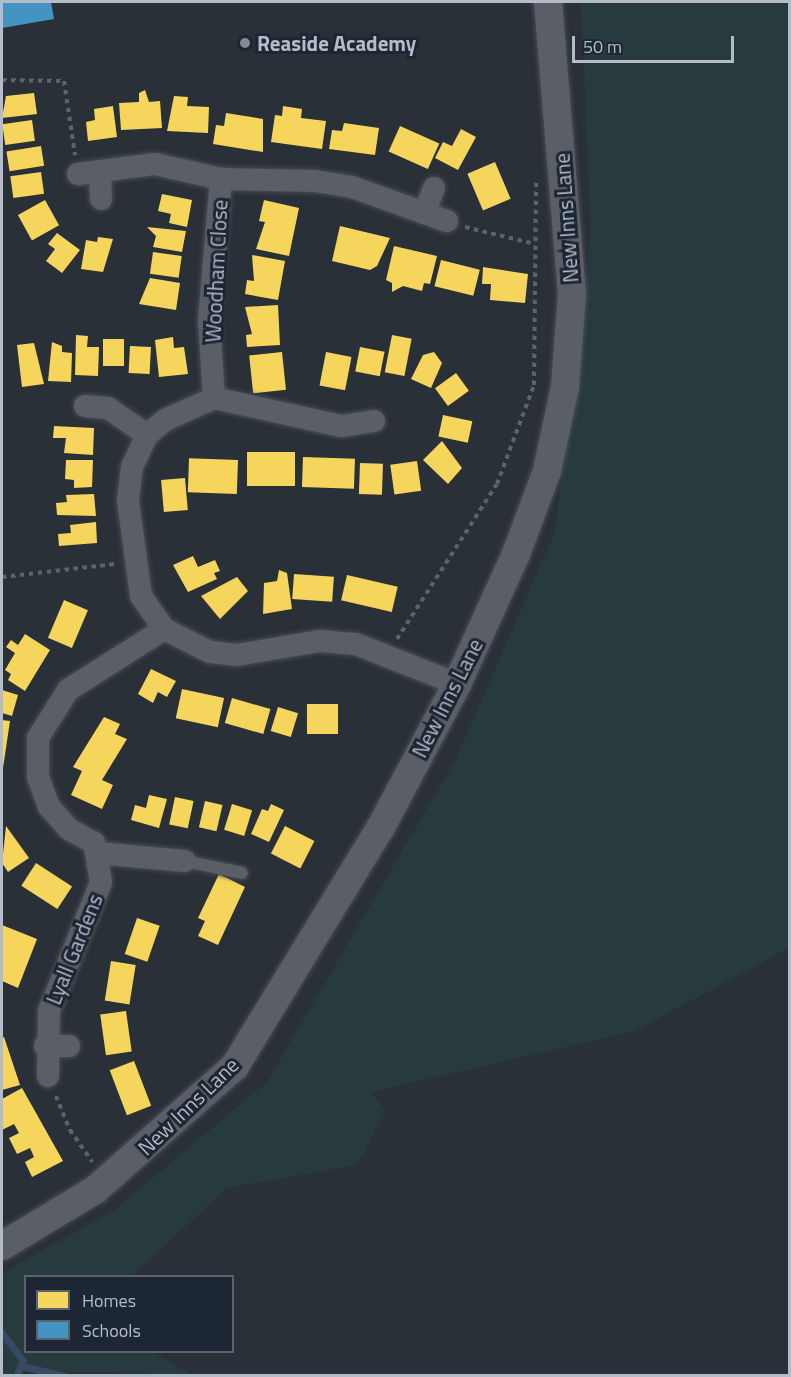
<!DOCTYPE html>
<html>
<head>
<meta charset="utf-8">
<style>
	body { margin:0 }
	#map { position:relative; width:791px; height:1377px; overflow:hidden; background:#2a3038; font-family:"Titillium Web",sans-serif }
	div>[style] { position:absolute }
	.green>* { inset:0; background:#273a3e }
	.homes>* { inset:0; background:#f6d55c; transform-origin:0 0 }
	.schools>* { inset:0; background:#4393c3 }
	.stream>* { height:7px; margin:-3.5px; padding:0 3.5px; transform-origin:3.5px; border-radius:3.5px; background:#384963 }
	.path>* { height:4px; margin-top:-2px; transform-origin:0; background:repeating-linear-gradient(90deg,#5d636a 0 4.5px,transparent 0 9px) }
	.roads { filter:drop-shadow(0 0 2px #484c53) drop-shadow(0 0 2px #484c53) }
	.service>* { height:12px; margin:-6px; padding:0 6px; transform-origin:6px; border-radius:6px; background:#5a5e66 }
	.minor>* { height:22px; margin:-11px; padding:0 11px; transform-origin:11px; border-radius:11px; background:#5a5e66 }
	.tertiary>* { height:28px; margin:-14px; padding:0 14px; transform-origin:14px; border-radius:14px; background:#5a5e66 }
	.dots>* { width:16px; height:16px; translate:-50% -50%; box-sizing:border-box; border:3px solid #1d2633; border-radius:50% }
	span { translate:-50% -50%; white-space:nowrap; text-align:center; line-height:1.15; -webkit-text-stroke:6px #1d2633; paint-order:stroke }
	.poi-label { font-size:21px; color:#b4bcc9; font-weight:700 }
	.left { translate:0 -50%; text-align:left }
	.street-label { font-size:21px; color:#b4bcc9 }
	.frame { position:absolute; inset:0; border:3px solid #b4bcc9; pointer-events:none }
	.legend { position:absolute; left:24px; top:1275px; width:210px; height:78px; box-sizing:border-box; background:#1d2633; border:2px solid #59626f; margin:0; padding:8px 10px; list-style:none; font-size:18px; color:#b4bcc9 }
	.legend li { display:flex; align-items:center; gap:12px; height:30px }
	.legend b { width:30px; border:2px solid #59626f }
	.scale { position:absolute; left:572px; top:36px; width:162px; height:27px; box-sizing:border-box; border:3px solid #b4bcc9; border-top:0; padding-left:8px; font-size:18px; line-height:21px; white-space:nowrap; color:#b4bcc9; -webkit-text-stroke:4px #1d2633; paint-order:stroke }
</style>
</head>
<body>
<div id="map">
	<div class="green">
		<div style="clip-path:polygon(581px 2px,789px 2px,789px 948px,635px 1031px,371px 1092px,386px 1111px,357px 1165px,227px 1188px,132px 1276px,26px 1276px,26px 1352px,152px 1352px,193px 1375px,40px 1371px,2px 1375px,2px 1273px,113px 1211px,267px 1082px,456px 759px,555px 532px,591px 230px)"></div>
	</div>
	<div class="homes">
		<div style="clip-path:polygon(145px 90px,149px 102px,160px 101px,162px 128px,121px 130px,119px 103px,139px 102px,139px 93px)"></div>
		<div style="clip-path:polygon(34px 93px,37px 114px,2px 118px,6px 96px)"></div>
		<div style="clip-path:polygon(174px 96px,188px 97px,187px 106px,209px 107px,208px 133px,167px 131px)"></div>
		<div style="clip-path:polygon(113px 106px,117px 137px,88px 141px,86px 122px,95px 120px,94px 109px)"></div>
		<div style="clip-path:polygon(283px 106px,302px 109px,301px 118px,326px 121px,322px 149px,271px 142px,275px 115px,282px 116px)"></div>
		<div style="clip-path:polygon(226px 113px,263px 119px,263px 152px,213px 144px,216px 125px,224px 126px)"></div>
		<div style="left:32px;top:120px;width:21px;height:30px;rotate:82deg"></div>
		<div style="clip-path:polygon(344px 123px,379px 128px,375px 155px,329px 149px,332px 130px,342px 131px)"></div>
		<div style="left:400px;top:126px;width:43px;height:28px;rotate:24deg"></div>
		<div style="clip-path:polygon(461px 129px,476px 137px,458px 170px,435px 158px,443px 142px,452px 146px)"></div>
		<div style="left:41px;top:146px;width:20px;height:35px;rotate:81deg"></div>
		<div style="left:495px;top:162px;width:40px;height:30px;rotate:67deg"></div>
		<div style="left:41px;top:172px;width:22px;height:31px;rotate:82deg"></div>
		<div style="clip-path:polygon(162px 194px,192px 200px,187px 227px,169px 223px,171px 214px,158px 211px)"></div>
		<div style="left:45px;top:200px;width:29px;height:31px;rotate:61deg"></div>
		<div style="clip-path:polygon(264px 200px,299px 208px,289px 256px,256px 249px,265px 222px,259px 221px)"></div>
		<div style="clip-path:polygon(340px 226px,390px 238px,377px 266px,370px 270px,332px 261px)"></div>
		<div style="clip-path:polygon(147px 227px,186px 231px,182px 252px,153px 247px,156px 236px)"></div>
		<div style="clip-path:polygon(57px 233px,80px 250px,62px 273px,46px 261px,55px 249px,48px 244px)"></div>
		<div style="clip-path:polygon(98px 237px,113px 239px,103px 272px,81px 269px,86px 240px,97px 242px)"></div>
		<div style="clip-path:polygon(394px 246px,437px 256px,430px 284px,424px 283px,422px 291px,403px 286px,392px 292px,392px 283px,386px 280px)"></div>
		<div style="left:153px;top:252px;width:29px;height:22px;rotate:8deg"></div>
		<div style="clip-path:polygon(252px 255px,285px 261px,278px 300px,245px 294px,247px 280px,254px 281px)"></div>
		<div style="left:441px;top:260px;width:40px;height:27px;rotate:14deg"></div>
		<div style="clip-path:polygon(483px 267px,528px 274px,525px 303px,490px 300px,491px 284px,482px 284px)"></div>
		<div style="clip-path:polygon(150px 278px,180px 283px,176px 310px,139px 304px)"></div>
		<div style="clip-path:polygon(278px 305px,280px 345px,247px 347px,246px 335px,252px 334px,245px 307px)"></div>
		<div style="clip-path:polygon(76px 335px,88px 336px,87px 347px,99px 347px,98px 376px,75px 375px)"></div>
		<div style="left:392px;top:335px;width:20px;height:38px;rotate:11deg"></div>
		<div style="clip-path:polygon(173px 337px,174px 348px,184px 347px,188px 374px,159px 377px,155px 340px)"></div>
		<div style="left:103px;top:339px;width:21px;height:27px"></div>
		<div style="clip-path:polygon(52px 342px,62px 346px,62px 352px,72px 353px,71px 382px,48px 381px)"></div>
		<div style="clip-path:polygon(34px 343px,44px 384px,22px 387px,17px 345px)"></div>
		<div style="left:130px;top:346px;width:21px;height:27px;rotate:3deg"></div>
		<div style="left:360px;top:347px;width:25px;height:25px;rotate:11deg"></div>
		<div style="left:282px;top:352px;width:38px;height:33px;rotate:84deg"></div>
		<div style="left:326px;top:352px;width:26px;height:34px;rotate:11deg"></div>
		<div style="clip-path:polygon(434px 352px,442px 363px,431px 388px,411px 379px,423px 355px)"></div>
		<div style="left:456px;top:373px;width:22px;height:26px;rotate:54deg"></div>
		<div style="left:443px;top:415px;width:30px;height:22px;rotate:12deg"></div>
		<div style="clip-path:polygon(54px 426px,94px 428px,93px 455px,64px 453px,66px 438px,53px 438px)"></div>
		<div style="clip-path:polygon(442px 441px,462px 468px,448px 484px,423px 460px)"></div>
		<div style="left:247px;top:452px;width:48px;height:34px"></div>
		<div style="left:303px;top:457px;width:52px;height:30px;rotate:2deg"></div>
		<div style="clip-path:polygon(66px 460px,93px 460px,92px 487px,74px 488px,74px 480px,65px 479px)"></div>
		<div style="left:238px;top:460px;width:34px;height:49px;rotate:92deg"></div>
		<div style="left:417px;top:461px;width:30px;height:27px;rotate:82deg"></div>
		<div style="left:360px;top:463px;width:23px;height:31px;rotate:2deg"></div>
		<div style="left:185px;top:478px;width:32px;height:24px;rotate:85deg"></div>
		<div style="clip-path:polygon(94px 494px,96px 516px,57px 515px,56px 503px,67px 502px,66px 495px)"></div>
		<div style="clip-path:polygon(96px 522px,97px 543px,59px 546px,58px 534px,71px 533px,70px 525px)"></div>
		<div style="clip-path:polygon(193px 556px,198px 567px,215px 560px,220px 571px,214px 573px,217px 579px,188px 592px,173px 565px)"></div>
		<div style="clip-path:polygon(279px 570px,287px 573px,292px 609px,263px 614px,264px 583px,277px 581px)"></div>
		<div style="left:294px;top:574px;width:40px;height:25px;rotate:4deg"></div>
		<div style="left:347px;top:575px;width:52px;height:26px;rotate:13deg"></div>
		<div style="clip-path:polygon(237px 577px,248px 591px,220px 619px,201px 596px)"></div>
		<div style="left:64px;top:600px;width:26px;height:41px;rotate:23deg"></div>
		<div style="clip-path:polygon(25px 634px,50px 650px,25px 691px,8px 680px,11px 674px,5px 670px,15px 653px,6px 647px,11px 640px,18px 645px)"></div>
		<div style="clip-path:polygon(151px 669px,176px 681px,167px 697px,158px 692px,153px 703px,138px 694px)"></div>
		<div style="left:182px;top:689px;width:43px;height:30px;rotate:12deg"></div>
		<div style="clip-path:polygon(2px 690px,18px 695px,12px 716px,2px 713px)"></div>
		<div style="left:232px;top:698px;width:40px;height:26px;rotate:16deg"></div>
		<div style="left:307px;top:704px;width:31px;height:30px"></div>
		<div style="left:278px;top:707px;width:21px;height:25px;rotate:17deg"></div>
		<div style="clip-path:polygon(104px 717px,120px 724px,115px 734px,127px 739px,102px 780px,113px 785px,102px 809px,71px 795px,82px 771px,73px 767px)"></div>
		<div style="clip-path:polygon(2px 720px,10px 721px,3px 768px,2px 768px)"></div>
		<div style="clip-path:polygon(149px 795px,167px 799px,159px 828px,131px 820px,135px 805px,146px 808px)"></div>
		<div style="left:175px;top:797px;width:19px;height:28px;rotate:12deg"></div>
		<div style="left:205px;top:801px;width:18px;height:27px;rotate:13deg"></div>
		<div style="left:232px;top:804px;width:21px;height:27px;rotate:17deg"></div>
		<div style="clip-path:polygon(271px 804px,284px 810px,269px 842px,251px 834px,262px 809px,268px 811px)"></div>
		<div style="clip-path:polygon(6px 826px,29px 858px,8px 872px,2px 863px)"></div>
		<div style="left:285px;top:826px;width:33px;height:31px;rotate:27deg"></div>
		<div style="left:36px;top:863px;width:43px;height:27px;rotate:33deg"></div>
		<div style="clip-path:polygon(219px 874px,245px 887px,218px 945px,198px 936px,205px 921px,198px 918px)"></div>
		<div style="left:137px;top:918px;width:24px;height:38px;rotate:19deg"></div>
		<div style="clip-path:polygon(2px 925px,37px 939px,18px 988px,2px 981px)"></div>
		<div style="left:111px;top:961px;width:25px;height:40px;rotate:9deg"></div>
		<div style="left:126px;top:1011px;width:41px;height:26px;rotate:82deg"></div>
		<div style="clip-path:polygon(4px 1037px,20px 1085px,2px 1090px,2px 1038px)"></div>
		<div style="left:134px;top:1061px;width:48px;height:26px;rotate:69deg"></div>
		<div style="clip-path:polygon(22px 1088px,63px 1161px,32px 1177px,25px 1162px,34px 1157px,30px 1148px,17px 1154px,9px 1138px,19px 1133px,14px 1124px,2px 1130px,2px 1099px)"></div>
	</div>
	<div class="schools">
		<div style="clip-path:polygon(2px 2px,51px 2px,54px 19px,2px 28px)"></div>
	</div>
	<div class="stream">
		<div style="left:2px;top:1333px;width:35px;rotate:53deg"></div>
		<div style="left:23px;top:1361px;width:17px;rotate:115deg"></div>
		<div style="left:22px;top:1366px;width:44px;rotate:13.1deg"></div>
	</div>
	<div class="path">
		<div style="left:2px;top:80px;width:62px;rotate:0.9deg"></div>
		<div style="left:64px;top:81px;width:75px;rotate:81.5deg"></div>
		<div style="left:465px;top:227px;width:72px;rotate:13.7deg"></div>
		<div style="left:2px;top:577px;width:114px;rotate:-6.6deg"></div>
		<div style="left:397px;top:639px;width:184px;rotate:-57.2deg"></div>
		<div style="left:497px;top:484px;width:106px;rotate:-69.5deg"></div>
		<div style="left:534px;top:385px;width:203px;rotate:-89.4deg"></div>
		<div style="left:56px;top:1096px;width:37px;rotate:68deg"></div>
		<div style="left:70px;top:1130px;width:39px;rotate:55deg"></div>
	</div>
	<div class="roads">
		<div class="service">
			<div style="left:185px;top:861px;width:58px;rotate:11.9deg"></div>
		</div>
		<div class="minor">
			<div style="left:100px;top:171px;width:28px;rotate:88deg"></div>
			<div style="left:78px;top:174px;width:78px;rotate:-7.4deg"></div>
			<div style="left:155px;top:164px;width:68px;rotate:12.8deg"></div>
			<div style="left:221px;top:179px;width:94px;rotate:1.2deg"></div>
			<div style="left:315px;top:181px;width:37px;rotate:9deg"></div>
			<div style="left:352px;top:187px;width:101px;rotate:19.7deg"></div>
			<div style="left:424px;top:213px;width:27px;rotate:-68deg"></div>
			<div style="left:214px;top:398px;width:77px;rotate:-93.7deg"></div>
			<div style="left:209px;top:321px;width:143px;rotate:-85.2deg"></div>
			<div style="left:85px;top:406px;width:23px;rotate:5deg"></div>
			<div style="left:108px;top:408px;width:47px;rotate:34.7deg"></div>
			<div style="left:374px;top:421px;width:33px;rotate:171deg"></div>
			<div style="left:341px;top:426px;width:130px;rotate:-167.6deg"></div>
			<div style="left:214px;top:398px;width:54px;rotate:155.8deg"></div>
			<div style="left:165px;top:420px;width:23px;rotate:140deg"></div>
			<div style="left:147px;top:435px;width:35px;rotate:115deg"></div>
			<div style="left:132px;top:467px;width:34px;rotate:97deg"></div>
			<div style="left:128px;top:501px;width:96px;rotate:82.2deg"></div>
			<div style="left:141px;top:596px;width:40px;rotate:55.1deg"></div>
			<div style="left:164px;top:629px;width:51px;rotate:26.6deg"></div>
			<div style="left:210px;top:652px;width:27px;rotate:6deg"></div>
			<div style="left:237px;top:655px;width:84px;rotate:-9.6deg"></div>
			<div style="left:320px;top:641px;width:36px;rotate:5deg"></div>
			<div style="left:356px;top:644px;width:109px;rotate:21.6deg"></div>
			<div style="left:98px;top:853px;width:87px;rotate:5.3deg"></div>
			<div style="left:45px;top:1046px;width:24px"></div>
			<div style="left:48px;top:1076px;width:65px;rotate:-89.1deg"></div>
			<div style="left:49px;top:1011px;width:139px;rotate:-68deg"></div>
			<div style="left:101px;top:882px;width:40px;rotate:-100deg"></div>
			<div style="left:94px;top:843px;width:29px;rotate:-151deg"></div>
			<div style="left:69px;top:829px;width:30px;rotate:-132deg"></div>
			<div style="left:49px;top:807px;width:32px;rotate:-110deg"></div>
			<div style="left:38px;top:777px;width:39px;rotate:-90deg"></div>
			<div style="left:38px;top:738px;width:57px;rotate:-58deg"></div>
			<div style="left:68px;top:690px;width:114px;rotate:-32.4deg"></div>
		</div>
		<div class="tertiary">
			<div style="left:2px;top:1246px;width:109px;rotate:-31.1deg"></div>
			<div style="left:95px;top:1190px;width:187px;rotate:-41.5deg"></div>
			<div style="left:235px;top:1066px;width:280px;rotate:-58.6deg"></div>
			<div style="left:381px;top:827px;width:162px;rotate:-62deg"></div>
			<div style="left:457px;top:684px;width:143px;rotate:-65.6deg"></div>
			<div style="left:516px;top:554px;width:89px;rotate:-69.5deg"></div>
			<div style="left:547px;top:471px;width:86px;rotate:-77.9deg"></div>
			<div style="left:565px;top:387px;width:93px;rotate:-85.7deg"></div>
			<div style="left:572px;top:294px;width:293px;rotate:-94.7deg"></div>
		</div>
	</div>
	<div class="dots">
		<div style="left:245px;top:43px;background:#848b96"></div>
	</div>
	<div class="poi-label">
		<span class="left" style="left:257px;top:43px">Reaside Academy</span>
	</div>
	<div class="street-label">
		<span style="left:566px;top:218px;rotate:-94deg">New Inns Lane</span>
		<span style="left:216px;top:271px;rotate:-87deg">Woodham Close</span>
		<span style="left:447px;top:698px;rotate:-63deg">New Inns Lane</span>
		<span style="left:74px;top:949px;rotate:-68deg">Lyall Gardens</span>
		<span style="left:188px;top:1106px;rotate:-44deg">New Inns Lane</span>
	</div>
	<div class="frame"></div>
	<ul class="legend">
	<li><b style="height:16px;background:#f6d55c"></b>Homes</li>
	<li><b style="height:16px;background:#4393c3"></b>Schools</li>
	</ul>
	<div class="scale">50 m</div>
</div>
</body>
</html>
